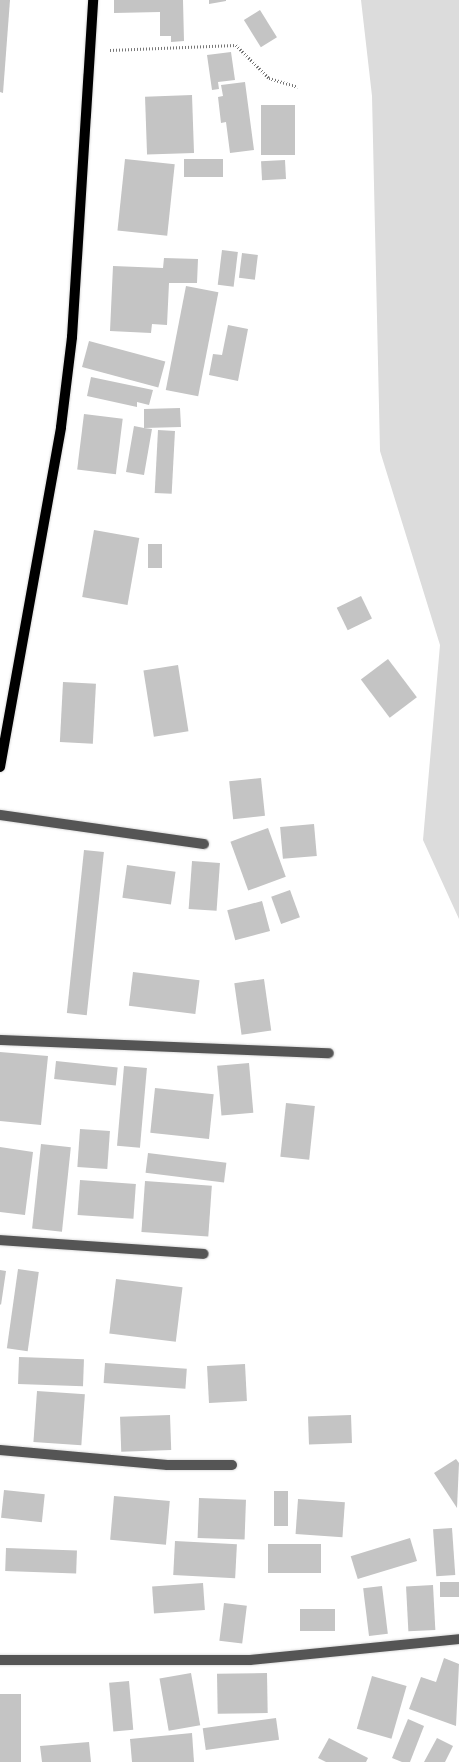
<!DOCTYPE html>
<html>
<head>
<meta charset="utf-8">
<style>
	body { margin:0 }
	#map { position:relative; width:459px; height:1762px; overflow:hidden; background:#fff; font-family:Montserrat,sans-serif }
	div>[style] { position:absolute }
	.green>* { inset:0; background:#dcdcdc }
	.building>* { inset:0; background:#c4c4c4; transform-origin:0 0 }
	.path>* { height:2.5px; margin-top:-1.25px; transform-origin:0; background:repeating-linear-gradient(90deg,#777 0 1px,transparent 0 3px) }
	.roads { filter:drop-shadow(0 0 1px #dbdbdb) drop-shadow(0 0 1px #dbdbdb) }
	.minor>* { height:10px; margin:-5px; padding:0 5px; transform-origin:5px; border-radius:5px; background:#555 }
	.major>* { height:10px; margin:-5px; padding:0 5px; transform-origin:5px; border-radius:5px; background:#000 }
	span { translate:-50% -50%; white-space:nowrap; text-align:center; line-height:1.15; -webkit-text-stroke:3px #fff; paint-order:stroke }
</style>
</head>
<body>
<div id="map">
	<div class="green">
		<div style="clip-path:polygon(361px 0,459px 0,459px 919px,423px 840px,440px 645px,380px 451px,372px 96px)"></div>
	</div>
	<div class="building">
		<div style="clip-path:polygon(0 0,10px 0,3px 93px,0 92px)"></div>
		<div style="clip-path:polygon(114px 0,183px 0,184px 41px,171px 42px,171px 36px,160px 36px,160px 12px,114px 13px)"></div>
		<div style="clip-path:polygon(209px 0,226px 0,226px 1px,209px 4px)"></div>
		<div style="left:260px;top:10px;width:32px;height:19px;rotate:58deg"></div>
		<div style="clip-path:polygon(231px 52px,235px 80px,218px 82px,219px 89px,212px 90px,207px 55px)"></div>
		<div style="clip-path:polygon(245px 82px,254px 150px,230px 153px,226px 122px,221px 123px,218px 97px,223px 96px,221px 85px)"></div>
		<div style="left:192px;top:95px;width:58px;height:47px;rotate:88deg"></div>
		<div style="left:261px;top:105px;width:34px;height:50px"></div>
		<div style="left:125px;top:159px;width:50px;height:72px;rotate:6deg"></div>
		<div style="left:184px;top:159px;width:39px;height:18px"></div>
		<div style="left:285px;top:160px;width:19px;height:24px;rotate:87deg"></div>
		<div style="left:222px;top:250px;width:16px;height:35px;rotate:7deg"></div>
		<div style="left:242px;top:253px;width:16px;height:25px;rotate:7deg"></div>
		<div style="clip-path:polygon(164px 258px,198px 259px,197px 283px,169px 283px,167px 325px,152px 324px,151px 333px,110px 331px,113px 266px,163px 268px)"></div>
		<div style="left:186px;top:286px;width:33px;height:106px;rotate:11deg"></div>
		<div style="clip-path:polygon(228px 325px,248px 329px,238px 381px,209px 375px,213px 354px,222px 355px)"></div>
		<div style="left:89px;top:341px;width:79px;height:27px;rotate:15deg"></div>
		<div style="clip-path:polygon(91px 377px,153px 390px,149px 405px,137px 402px,137px 407px,87px 396px)"></div>
		<div style="clip-path:polygon(180px 408px,181px 427px,144px 428px,152px 429px,144px 475px,126px 472px,134px 426px,144px 428px,144px 409px)"></div>
		<div style="left:84px;top:414px;width:39px;height:56px;rotate:7deg"></div>
		<div style="left:158px;top:430px;width:17px;height:63px;rotate:3deg"></div>
		<div style="left:94px;top:530px;width:46px;height:68px;rotate:10deg"></div>
		<div style="left:148px;top:544px;width:14px;height:24px"></div>
		<div style="left:361px;top:596px;width:25px;height:27px;rotate:64deg"></div>
		<div style="left:388px;top:659px;width:48px;height:34px;rotate:53deg"></div>
		<div style="left:178px;top:665px;width:67px;height:35px;rotate:81deg"></div>
		<div style="left:63px;top:682px;width:33px;height:60px;rotate:3deg"></div>
		<div style="left:261px;top:778px;width:38px;height:32px;rotate:84deg"></div>
		<div style="left:314px;top:824px;width:32px;height:34px;rotate:85deg"></div>
		<div style="left:268px;top:828px;width:52px;height:40px;rotate:70deg"></div>
		<div style="left:84px;top:850px;width:20px;height:164px;rotate:6deg"></div>
		<div style="left:192px;top:861px;width:28px;height:48px;rotate:4deg"></div>
		<div style="left:127px;top:865px;width:49px;height:33px;rotate:8deg"></div>
		<div style="left:290px;top:890px;width:29px;height:20px;rotate:70deg"></div>
		<div style="left:262px;top:901px;width:31px;height:36px;rotate:75deg"></div>
		<div style="left:133px;top:972px;width:67px;height:34px;rotate:7deg"></div>
		<div style="left:264px;top:979px;width:52px;height:30px;rotate:82deg"></div>
		<div style="clip-path:polygon(0 1052px,48px 1056px,41px 1125px,0 1121px)"></div>
		<div style="left:56px;top:1061px;width:62px;height:18px;rotate:6deg"></div>
		<div style="left:249px;top:1063px;width:50px;height:32px;rotate:85deg"></div>
		<div style="left:124px;top:1066px;width:23px;height:80px;rotate:5deg"></div>
		<div style="left:155px;top:1088px;width:59px;height:45px;rotate:6deg"></div>
		<div style="left:286px;top:1103px;width:29px;height:54px;rotate:6deg"></div>
		<div style="left:80px;top:1129px;width:30px;height:38px;rotate:4deg"></div>
		<div style="left:41px;top:1144px;width:30px;height:85px;rotate:6deg"></div>
		<div style="clip-path:polygon(0 1147px,33px 1152px,25px 1215px,0 1212px)"></div>
		<div style="left:148px;top:1153px;width:79px;height:20px;rotate:7deg"></div>
		<div style="left:80px;top:1180px;width:56px;height:35px;rotate:4deg"></div>
		<div style="left:145px;top:1181px;width:67px;height:51px;rotate:4deg"></div>
		<div style="left:18px;top:1269px;width:21px;height:80px;rotate:8deg"></div>
		<div style="clip-path:polygon(0 1270px,6px 1271px,1px 1305px,0 1304px)"></div>
		<div style="left:116px;top:1279px;width:67px;height:55px;rotate:7deg"></div>
		<div style="left:19px;top:1357px;width:65px;height:27px;rotate:2deg"></div>
		<div style="left:105px;top:1363px;width:82px;height:20px;rotate:4deg"></div>
		<div style="left:245px;top:1364px;width:37px;height:38px;rotate:87deg"></div>
		<div style="left:37px;top:1391px;width:48px;height:51px;rotate:4deg"></div>
		<div style="left:170px;top:1415px;width:35px;height:50px;rotate:88deg"></div>
		<div style="left:351px;top:1415px;width:28px;height:43px;rotate:88deg"></div>
		<div style="clip-path:polygon(456px 1459px,459px 1463px,457px 1508px,434px 1473px)"></div>
		<div style="left:4px;top:1490px;width:41px;height:28px;rotate:6deg"></div>
		<div style="left:274px;top:1491px;width:14px;height:35px"></div>
		<div style="left:114px;top:1496px;width:56px;height:44px;rotate:5deg"></div>
		<div style="left:199px;top:1498px;width:47px;height:40px;rotate:2deg"></div>
		<div style="left:298px;top:1499px;width:47px;height:35px;rotate:4deg"></div>
		<div style="left:452px;top:1528px;width:47px;height:19px;rotate:86deg"></div>
		<div style="left:410px;top:1538px;width:24px;height:62px;rotate:73deg"></div>
		<div style="left:175px;top:1541px;width:62px;height:34px;rotate:3deg"></div>
		<div style="left:268px;top:1544px;width:53px;height:29px"></div>
		<div style="left:6px;top:1548px;width:71px;height:23px;rotate:2deg"></div>
		<div style="left:440px;top:1582px;width:19px;height:15px"></div>
		<div style="left:203px;top:1583px;width:27px;height:51px;rotate:86deg"></div>
		<div style="left:433px;top:1585px;width:45px;height:27px;rotate:87deg"></div>
		<div style="left:382px;top:1586px;width:48px;height:19px;rotate:83deg"></div>
		<div style="left:224px;top:1603px;width:23px;height:38px;rotate:7deg"></div>
		<div style="left:300px;top:1609px;width:35px;height:22px"></div>
		<div style="clip-path:polygon(444px 1658px,459px 1664px,456px 1726px,409px 1709px,421px 1677px,436px 1682px)"></div>
		<div style="left:191px;top:1673px;width:53px;height:32px;rotate:80deg"></div>
		<div style="left:267px;top:1673px;width:40px;height:50px;rotate:89deg"></div>
		<div style="left:372px;top:1676px;width:36px;height:55px;rotate:16deg"></div>
		<div style="left:129px;top:1681px;width:49px;height:20px;rotate:85deg"></div>
		<div style="left:0;top:1694px;width:21px;height:68px"></div>
		<div style="left:276px;top:1718px;width:22px;height:74px;rotate:82deg"></div>
		<div style="clip-path:polygon(408px 1719px,424px 1726px,410px 1762px,402px 1762px,392px 1758px)"></div>
		<div style="clip-path:polygon(192px 1733px,194px 1762px,132px 1762px,130px 1739px)"></div>
		<div style="clip-path:polygon(329px 1738px,368px 1758px,366px 1762px,326px 1762px,318px 1758px)"></div>
		<div style="clip-path:polygon(437px 1738px,453px 1746px,445px 1762px,424px 1762px)"></div>
		<div style="clip-path:polygon(89px 1742px,91px 1762px,42px 1762px,40px 1746px)"></div>
	</div>
	<div class="path">
		<div style="left:110px;top:50px;width:126px;rotate:-2.3deg"></div>
		<div style="left:236px;top:45px;width:47px;rotate:45deg"></div>
		<div style="left:269px;top:78px;width:30px;rotate:17deg"></div>
	</div>
	<div class="roads">
		<div class="minor">
			<div style="left:0;top:815px;width:206px;rotate:8.1deg"></div>
			<div style="left:0;top:1040px;width:329px;rotate:2.3deg"></div>
			<div style="left:0;top:1240px;width:204px;rotate:3.9deg"></div>
			<div style="left:0;top:1450px;width:168px;rotate:5.1deg"></div>
			<div style="left:167px;top:1465px;width:65px"></div>
			<div style="left:0;top:1660px;width:250px"></div>
			<div style="left:250px;top:1660px;width:210px;rotate:-5.7deg"></div>
		</div>
		<div class="major">
			<div style="left:0;top:767px;width:345px;rotate:-79.8deg"></div>
			<div style="left:61px;top:427px;width:91px;rotate:-83deg"></div>
			<div style="left:72px;top:337px;width:338px;rotate:-86.4deg"></div>
		</div>
	</div>
</div>
</body>
</html>
